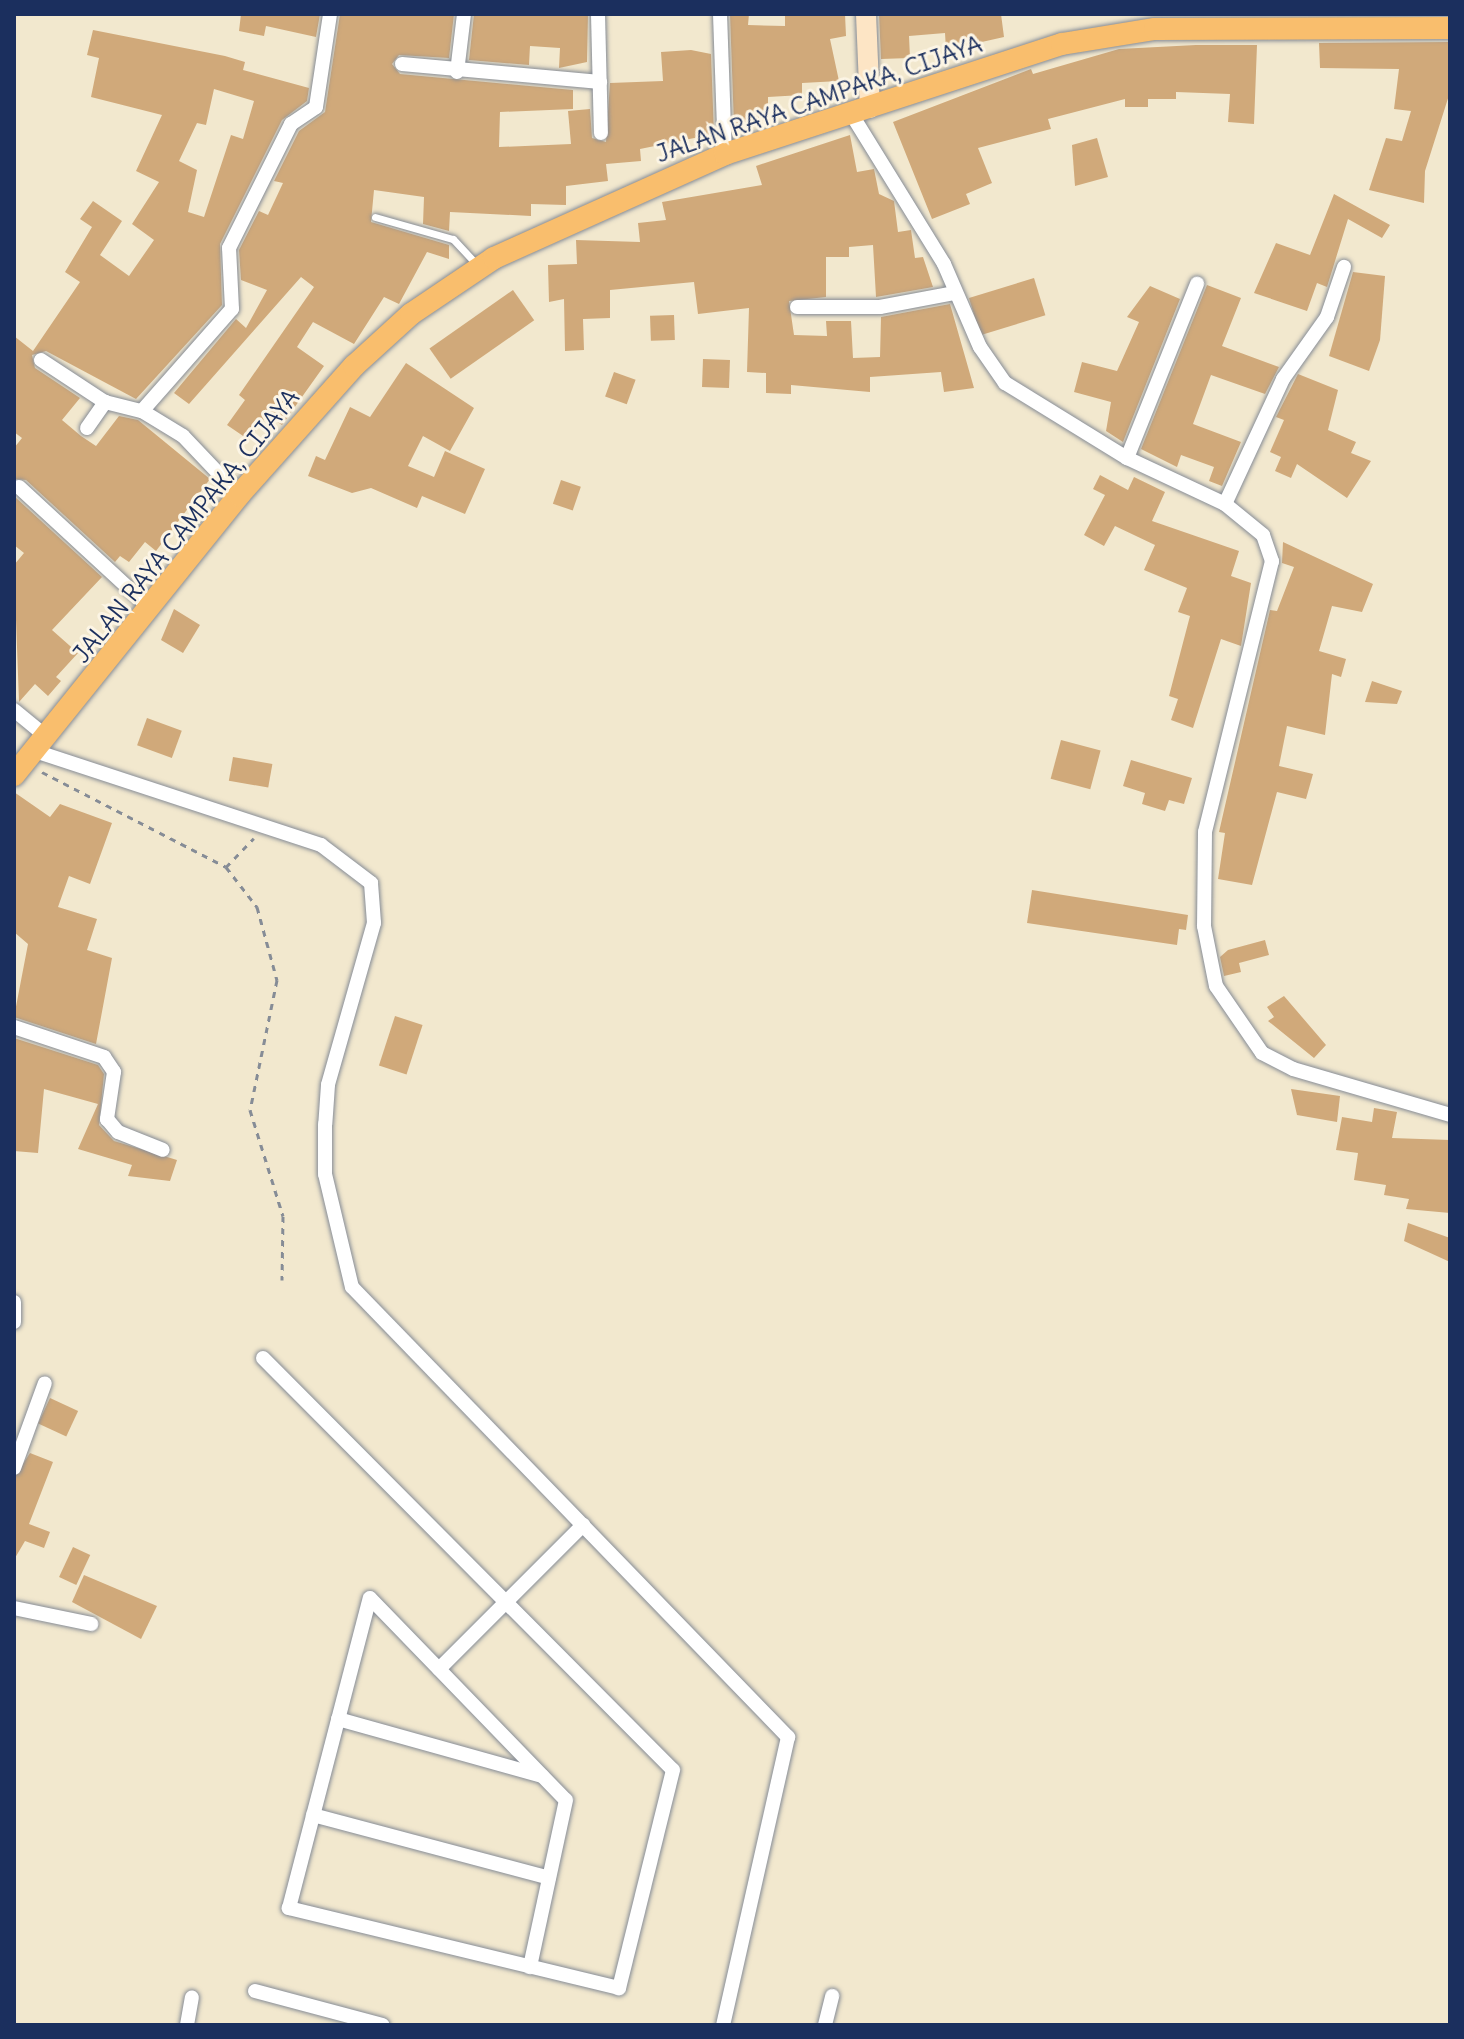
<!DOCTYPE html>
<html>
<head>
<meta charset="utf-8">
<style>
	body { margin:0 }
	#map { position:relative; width:1464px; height:2039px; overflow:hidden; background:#f2e8ce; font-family:Delius,sans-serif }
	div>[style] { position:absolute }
	.building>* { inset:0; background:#d0a97a; transform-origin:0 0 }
	.path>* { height:3px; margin-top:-1.5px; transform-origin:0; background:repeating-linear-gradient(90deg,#868c96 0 6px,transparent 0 12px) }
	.roads { filter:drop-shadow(0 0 2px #868c96) drop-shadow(0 0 2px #868c96) }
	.lane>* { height:7px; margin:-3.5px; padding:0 3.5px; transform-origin:3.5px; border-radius:3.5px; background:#fff }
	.street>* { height:14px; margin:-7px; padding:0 7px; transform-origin:7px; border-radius:7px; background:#fff }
	.secondary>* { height:20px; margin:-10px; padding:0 10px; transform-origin:10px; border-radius:10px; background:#fde5c5 }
	.primary>* { height:22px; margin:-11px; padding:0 11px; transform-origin:11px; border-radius:11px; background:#f9be6d }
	span { translate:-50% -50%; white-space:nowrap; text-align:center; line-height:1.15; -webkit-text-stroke:6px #fcf5e5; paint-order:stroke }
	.street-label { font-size:24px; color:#1b2f5e }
	.frame { position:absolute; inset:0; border:16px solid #1b2f5e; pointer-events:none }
</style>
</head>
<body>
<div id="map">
	<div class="building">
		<div style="clip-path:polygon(241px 14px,320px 14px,316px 37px,266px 26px,264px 36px,239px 31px)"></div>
		<div style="clip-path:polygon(340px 14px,454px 14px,449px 58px,399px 55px,392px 64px,400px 74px,573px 90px,573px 109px,500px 112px,499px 147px,571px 144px,568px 111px,590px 109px,592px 138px,606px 142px,610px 83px,663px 81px,661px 52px,691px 50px,711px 54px,714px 134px,640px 149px,641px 161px,606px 164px,608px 181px,566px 186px,566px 205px,531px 204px,531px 216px,450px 212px,449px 231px,423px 224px,424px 197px,374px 190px,371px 222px,449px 245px,449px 259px,427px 252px,399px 304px,384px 297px,354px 344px,313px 322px,297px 347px,324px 366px,282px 425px,267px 415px,249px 440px,227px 425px,245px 400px,239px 395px,314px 287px,301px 277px,189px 404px,174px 393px,236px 319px,246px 328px,267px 290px,241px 280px,239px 250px,259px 211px,268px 215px,283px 183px,274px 181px,299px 131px,325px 112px)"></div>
		<div style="clip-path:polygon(474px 14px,588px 14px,587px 62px,559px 68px,560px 48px,530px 46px,529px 65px,469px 60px)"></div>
		<div style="clip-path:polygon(730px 14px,749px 14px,748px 25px,785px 26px,785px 14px,845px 14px,846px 36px,830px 39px,839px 81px,802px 83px,802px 95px,768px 97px,768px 121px,734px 126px)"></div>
		<div style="clip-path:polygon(879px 14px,1001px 14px,1004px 37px,946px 50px,945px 33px,909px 36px,910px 58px,881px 59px)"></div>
		<div style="clip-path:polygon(evenodd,93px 30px,225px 56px,245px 62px,243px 70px,309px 88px,307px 101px,282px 120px,220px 244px,222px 305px,136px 399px,46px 351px,32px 355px,35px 368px,80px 398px,62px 420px,81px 436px,96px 446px,119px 416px,138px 420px,210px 479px,156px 551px,145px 542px,129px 562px,120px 556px,115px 562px,26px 480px,14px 479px,14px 448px,22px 438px,14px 432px,14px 336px,33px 351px,80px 282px,65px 272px,92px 227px,80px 219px,93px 201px,122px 221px,100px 255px,129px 276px,154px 240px,132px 224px,159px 182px,136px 171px,162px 115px,91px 97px,99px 58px,87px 55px,93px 30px,214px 89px,254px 101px,243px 139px,231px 135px,204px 217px,188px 212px,197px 170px,179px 161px,197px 123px,206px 125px,214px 89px)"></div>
		<div style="clip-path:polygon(1450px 42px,1450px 92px,1425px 171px,1424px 203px,1369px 190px,1386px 138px,1402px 141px,1411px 111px,1394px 109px,1399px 69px,1320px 68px,1319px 43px)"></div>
		<div style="clip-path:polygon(1196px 45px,1257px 45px,1254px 124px,1228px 122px,1230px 94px,1176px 92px,1176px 99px,1148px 99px,1148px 107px,1125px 107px,1125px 99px,1048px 119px,1051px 129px,978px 148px,992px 183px,966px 194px,970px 204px,932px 219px,893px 122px,1031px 69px,1033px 74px,1119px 49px)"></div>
		<div style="clip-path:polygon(850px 135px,857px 172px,874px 169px,879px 194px,894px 201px,898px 232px,911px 230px,915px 258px,923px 257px,933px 287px,876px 297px,873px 245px,849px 247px,849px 257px,826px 257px,826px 297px,789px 301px,794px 335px,827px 336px,826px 321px,851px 321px,853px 358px,880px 357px,881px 317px,950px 304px,974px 388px,944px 392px,941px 372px,870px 377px,870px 392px,791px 385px,791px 394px,766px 393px,766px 373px,747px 372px,749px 308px,698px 314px,694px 282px,610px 290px,610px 318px,583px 319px,584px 350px,565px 351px,564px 299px,549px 302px,548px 265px,577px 264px,576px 240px,640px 242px,638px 223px,666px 220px,662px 202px,762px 185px,756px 166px)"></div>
		<div style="clip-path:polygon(1097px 138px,1108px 177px,1075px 186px,1072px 145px)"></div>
		<div style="clip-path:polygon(1334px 194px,1390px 225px,1382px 238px,1348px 219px,1327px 287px,1317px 283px,1307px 311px,1254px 293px,1276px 243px,1310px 255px)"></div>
		<div style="clip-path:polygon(1353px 272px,1385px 276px,1380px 340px,1369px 371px,1329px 356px)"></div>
		<div style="left:1034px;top:278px;width:39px;height:68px;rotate:73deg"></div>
		<div style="clip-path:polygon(1207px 285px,1241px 298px,1222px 346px,1279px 367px,1265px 394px,1211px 375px,1193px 424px,1241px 442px,1222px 486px,1209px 481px,1214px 467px,1181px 455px,1177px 467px,1141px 449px)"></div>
		<div style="clip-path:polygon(1150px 286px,1180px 299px,1123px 442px,1106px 431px,1111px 402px,1074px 392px,1082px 362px,1117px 371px,1139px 322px,1127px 317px)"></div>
		<div style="left:513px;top:290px;width:37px;height:102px;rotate:55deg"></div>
		<div style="left:674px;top:315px;width:25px;height:24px;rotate:88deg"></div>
		<div style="left:703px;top:359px;width:27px;height:28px;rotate:2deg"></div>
		<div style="clip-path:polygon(406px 363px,474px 408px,450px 451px,423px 436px,408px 466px,434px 477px,445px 451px,485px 469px,465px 514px,422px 496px,417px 508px,371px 488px,352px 493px,308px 476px,316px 456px,325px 460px,350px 407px,370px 417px)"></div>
		<div style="left:614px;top:372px;width:23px;height:26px;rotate:20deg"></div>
		<div style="clip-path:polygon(1298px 374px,1338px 390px,1328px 430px,1356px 442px,1351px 453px,1371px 461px,1347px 498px,1297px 464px,1291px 478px,1275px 471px,1281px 457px,1270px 452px,1284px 420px,1276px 417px)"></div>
		<div style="clip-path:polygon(1100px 475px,1128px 490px,1134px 477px,1165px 492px,1152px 521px,1239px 551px,1231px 576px,1251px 583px,1241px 646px,1221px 639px,1193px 728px,1171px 720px,1178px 699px,1169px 696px,1190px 616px,1178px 612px,1187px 588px,1144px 570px,1155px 545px,1115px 526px,1104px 546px,1084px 535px,1105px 495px,1093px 489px)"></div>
		<div style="left:561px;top:480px;width:21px;height:25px;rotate:19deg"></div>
		<div style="clip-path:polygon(14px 496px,102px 577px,52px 630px,78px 653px,56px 677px,61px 681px,48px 696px,35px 684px,19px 702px,14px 565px,24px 553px,14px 545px)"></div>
		<div style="clip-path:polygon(1283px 542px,1373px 584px,1362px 612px,1332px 606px,1319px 651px,1346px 659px,1341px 677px,1332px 674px,1325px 735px,1287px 726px,1279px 766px,1313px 774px,1306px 799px,1277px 792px,1252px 885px,1218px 879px,1225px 833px,1219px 832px,1270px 610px,1277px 611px,1294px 567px,1282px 563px)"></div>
		<div style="clip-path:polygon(174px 609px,200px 625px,183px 653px,161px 640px)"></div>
		<div style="clip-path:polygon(1372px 681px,1402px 691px,1397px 704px,1365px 702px)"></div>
		<div style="left:147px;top:718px;width:37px;height:29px;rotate:20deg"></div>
		<div style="left:1061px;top:740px;width:41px;height:40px;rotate:15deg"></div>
		<div style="left:233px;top:757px;width:40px;height:24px;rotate:10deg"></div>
		<div style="clip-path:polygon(1131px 760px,1192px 778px,1184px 804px,1169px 800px,1165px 811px,1142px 804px,1145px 793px,1123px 786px)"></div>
		<div style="clip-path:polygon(14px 792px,50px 817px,60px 804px,112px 823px,90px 884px,69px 876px,58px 907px,97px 919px,87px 950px,112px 958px,96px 1044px,14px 1017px,28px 944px,14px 932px)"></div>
		<div style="clip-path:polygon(1032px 890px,1188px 915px,1186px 930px,1179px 929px,1177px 945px,1027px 923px)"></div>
		<div style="clip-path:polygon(1265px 940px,1269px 955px,1239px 963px,1241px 972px,1224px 976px,1220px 957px,1228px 950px)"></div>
		<div style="clip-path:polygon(1284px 996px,1326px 1045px,1314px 1058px,1268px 1021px,1274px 1017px,1267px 1007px)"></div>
		<div style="left:395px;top:1016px;width:29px;height:52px;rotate:18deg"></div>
		<div style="clip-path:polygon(14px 1038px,98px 1065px,104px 1074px,99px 1125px,114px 1141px,177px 1160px,170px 1181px,128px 1176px,132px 1165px,78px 1149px,98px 1104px,44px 1089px,38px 1153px,14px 1151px)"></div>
		<div style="clip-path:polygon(1291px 1089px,1340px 1096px,1337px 1122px,1297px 1115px)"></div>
		<div style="clip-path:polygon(1374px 1108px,1397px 1112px,1392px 1138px,1450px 1140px,1450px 1213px,1406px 1209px,1409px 1199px,1384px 1195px,1386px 1185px,1354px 1180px,1358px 1153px,1336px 1150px,1342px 1117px,1372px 1122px)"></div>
		<div style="clip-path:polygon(1408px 1223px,1450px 1238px,1450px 1262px,1404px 1241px)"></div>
		<div style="left:50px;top:1398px;width:31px;height:28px;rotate:25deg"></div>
		<div style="clip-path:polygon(30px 1453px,53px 1462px,29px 1524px,50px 1532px,44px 1548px,25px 1541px,15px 1558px,14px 1478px)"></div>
		<div style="left:73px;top:1547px;width:19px;height:33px;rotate:25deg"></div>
		<div style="clip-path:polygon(84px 1575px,157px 1606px,141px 1639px,72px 1602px)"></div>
	</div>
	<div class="path">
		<div style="left:42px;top:772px;width:207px;rotate:27.3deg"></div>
		<div style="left:226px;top:867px;width:51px;rotate:52.2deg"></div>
		<div style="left:257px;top:907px;width:76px;rotate:74.7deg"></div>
		<div style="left:277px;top:980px;width:133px;rotate:101.7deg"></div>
		<div style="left:250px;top:1110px;width:111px;rotate:72.7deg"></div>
		<div style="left:283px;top:1216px;width:64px;rotate:90.9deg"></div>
		<div style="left:226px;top:867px;width:40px;rotate:-46deg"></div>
	</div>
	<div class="roads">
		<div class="lane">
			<div style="left:375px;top:217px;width:81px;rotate:15.8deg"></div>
			<div style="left:453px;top:239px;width:35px;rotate:47deg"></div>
		</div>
		<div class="street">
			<div style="left:598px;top:14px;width:119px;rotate:88.6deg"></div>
			<div style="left:720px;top:14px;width:140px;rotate:88deg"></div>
			<div style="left:402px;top:64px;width:199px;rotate:5.2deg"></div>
			<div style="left:457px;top:72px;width:58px;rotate:-83.1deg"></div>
			<div style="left:852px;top:115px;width:175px;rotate:58.3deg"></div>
			<div style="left:944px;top:264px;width:90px;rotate:66.6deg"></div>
			<div style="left:980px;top:347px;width:44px;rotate:55.2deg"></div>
			<div style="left:1005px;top:383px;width:143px;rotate:31.6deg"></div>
			<div style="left:1127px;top:458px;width:108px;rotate:25.1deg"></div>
			<div style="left:1225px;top:504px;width:49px;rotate:39.2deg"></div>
			<div style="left:1263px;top:535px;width:28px;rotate:71deg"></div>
			<div style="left:1272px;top:561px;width:279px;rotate:103.9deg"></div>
			<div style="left:1205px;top:832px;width:94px;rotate:90.6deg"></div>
			<div style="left:1204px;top:926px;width:61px;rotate:78.7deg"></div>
			<div style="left:1216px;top:986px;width:81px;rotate:55.5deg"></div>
			<div style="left:1262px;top:1053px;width:35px;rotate:27deg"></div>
			<div style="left:1293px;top:1069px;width:164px;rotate:16.3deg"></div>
			<div style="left:797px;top:307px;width:83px"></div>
			<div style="left:880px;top:307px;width:75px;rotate:-10.7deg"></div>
			<div style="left:41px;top:360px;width:77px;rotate:33.3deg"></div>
			<div style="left:105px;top:402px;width:38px;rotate:14deg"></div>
			<div style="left:87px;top:428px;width:32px;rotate:-55deg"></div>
			<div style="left:1127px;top:458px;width:188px;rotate:-68.1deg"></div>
			<div style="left:19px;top:487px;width:177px;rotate:42.7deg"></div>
			<div style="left:239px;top:495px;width:81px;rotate:-133.5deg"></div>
			<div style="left:183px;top:436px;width:48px;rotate:-148.6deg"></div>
			<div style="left:142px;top:411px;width:136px;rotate:-48.6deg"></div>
			<div style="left:232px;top:309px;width:61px;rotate:-92.8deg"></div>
			<div style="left:229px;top:248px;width:139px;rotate:-63.4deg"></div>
			<div style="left:291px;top:124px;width:30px;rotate:-34deg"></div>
			<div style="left:316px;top:107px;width:94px;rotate:-81.4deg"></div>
			<div style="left:1225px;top:504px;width:138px;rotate:-65.1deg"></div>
			<div style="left:1283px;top:379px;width:76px;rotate:-54.6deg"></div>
			<div style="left:1327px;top:317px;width:53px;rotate:-71.2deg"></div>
			<div style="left:14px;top:710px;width:44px;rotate:39.5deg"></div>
			<div style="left:35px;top:751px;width:301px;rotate:18.2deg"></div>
			<div style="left:321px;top:845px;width:63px;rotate:37.2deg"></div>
			<div style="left:371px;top:883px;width:40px;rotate:85.7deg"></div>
			<div style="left:374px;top:923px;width:168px;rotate:105.9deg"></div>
			<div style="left:328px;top:1085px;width:39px;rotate:94deg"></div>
			<div style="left:325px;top:1124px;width:50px;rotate:90deg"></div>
			<div style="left:325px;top:1174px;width:116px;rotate:76.6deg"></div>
			<div style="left:352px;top:1287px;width:627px;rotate:45.91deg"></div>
			<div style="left:788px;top:1737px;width:295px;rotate:102.7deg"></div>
			<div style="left:14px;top:1027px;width:95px;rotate:18.4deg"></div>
			<div style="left:104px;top:1057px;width:18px;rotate:56deg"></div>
			<div style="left:114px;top:1072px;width:48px;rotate:98.5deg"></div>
			<div style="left:107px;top:1119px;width:17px;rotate:50deg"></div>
			<div style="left:118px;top:1132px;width:48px;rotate:21.8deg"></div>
			<div style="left:14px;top:1302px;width:20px;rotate:90deg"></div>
			<div style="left:263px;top:1358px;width:581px;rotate:45.14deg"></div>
			<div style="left:673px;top:1770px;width:225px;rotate:103.9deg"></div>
			<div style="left:619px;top:1988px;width:340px;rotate:-166.4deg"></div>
			<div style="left:289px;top:1908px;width:320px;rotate:-75.4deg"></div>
			<div style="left:14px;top:1468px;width:90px;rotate:-70deg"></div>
			<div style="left:370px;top:1598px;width:281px;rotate:45.9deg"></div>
			<div style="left:566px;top:1800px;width:171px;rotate:102.2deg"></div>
			<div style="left:14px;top:1608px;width:79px;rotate:11.7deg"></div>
			<div style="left:439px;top:1669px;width:204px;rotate:-45deg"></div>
			<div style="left:338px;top:1719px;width:212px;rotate:15.6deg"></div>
			<div style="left:313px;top:1815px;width:244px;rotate:14.9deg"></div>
			<div style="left:255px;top:1991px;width:132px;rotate:14.9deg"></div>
			<div style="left:187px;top:2025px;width:28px;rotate:-80deg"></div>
			<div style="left:825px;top:2025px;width:30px;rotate:-76deg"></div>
		</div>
		<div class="secondary">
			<div style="left:866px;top:14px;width:94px;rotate:87.6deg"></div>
		</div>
		<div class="primary">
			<div style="left:14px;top:775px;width:359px;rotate:-51.2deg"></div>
			<div style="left:239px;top:495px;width:173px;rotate:-48.3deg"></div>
			<div style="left:354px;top:366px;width:77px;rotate:-42.4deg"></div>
			<div style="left:411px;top:314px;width:100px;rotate:-34deg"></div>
			<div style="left:494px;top:258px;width:253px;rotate:-24.2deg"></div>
			<div style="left:725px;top:154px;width:354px;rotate:-18.1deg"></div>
			<div style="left:1062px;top:44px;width:94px;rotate:-9.2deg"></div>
			<div style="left:1155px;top:29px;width:295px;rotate:-0.2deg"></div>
		</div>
	</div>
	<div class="street-label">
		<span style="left:819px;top:99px;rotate:-19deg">JALAN RAYA CAMPAKA, CIJAYA</span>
		<span style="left:186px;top:526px;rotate:-51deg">JALAN RAYA CAMPAKA, CIJAYA</span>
	</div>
	<div class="frame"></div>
</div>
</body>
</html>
